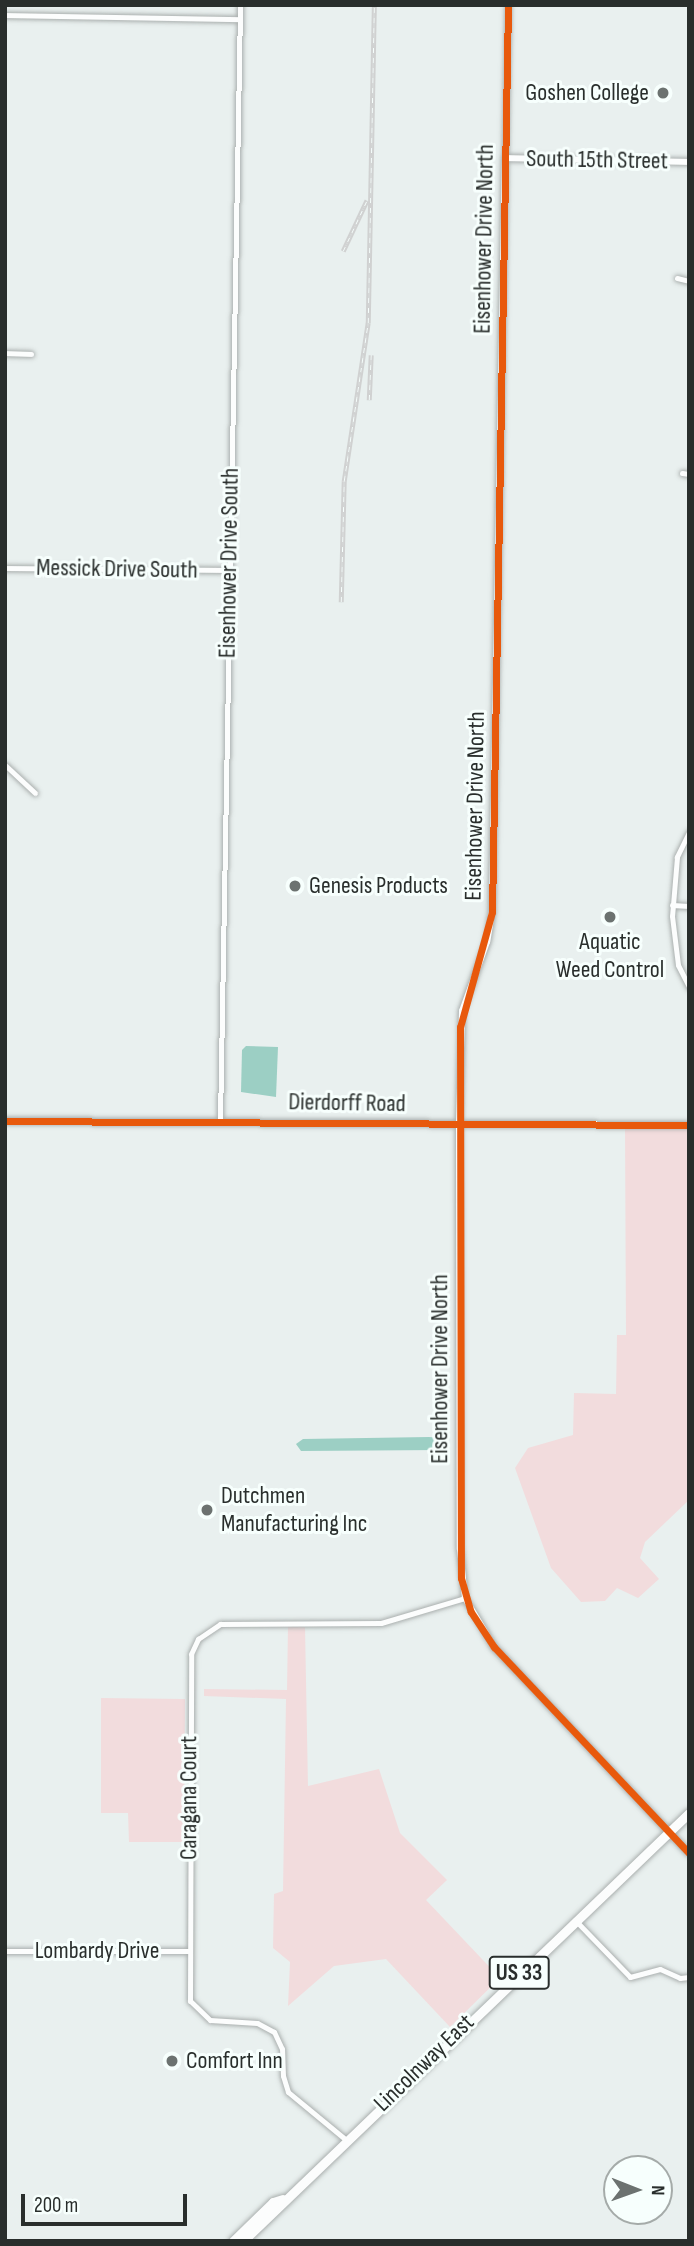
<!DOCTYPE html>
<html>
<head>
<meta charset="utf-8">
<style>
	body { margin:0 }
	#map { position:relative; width:694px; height:2246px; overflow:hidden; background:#e9f0ef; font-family:"Sofia Sans Condensed",sans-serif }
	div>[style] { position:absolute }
	.green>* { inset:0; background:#f2dcdd }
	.water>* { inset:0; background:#9ccfc4 }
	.roads { filter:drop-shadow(0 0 2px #aaafae) drop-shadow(0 0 2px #aaafae) }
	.minor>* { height:5px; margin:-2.5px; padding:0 2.5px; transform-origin:2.5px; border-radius:2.5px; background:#fcfdfd }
	.tertiary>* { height:6px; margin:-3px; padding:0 3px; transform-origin:3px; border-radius:3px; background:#fcfdfd }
	.trunk>* { height:9px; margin:-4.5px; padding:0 4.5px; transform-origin:4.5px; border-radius:4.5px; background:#fcfdfd }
	.rail>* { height:4.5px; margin-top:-2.25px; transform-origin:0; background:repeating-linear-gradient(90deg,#f7fffd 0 5px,#d0d1d1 0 10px); box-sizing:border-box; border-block:2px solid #d0d1d1 }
	.cycleway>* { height:7px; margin:-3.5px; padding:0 3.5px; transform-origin:3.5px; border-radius:3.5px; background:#e8590c }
	.dots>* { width:19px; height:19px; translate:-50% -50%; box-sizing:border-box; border:4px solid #f7fffd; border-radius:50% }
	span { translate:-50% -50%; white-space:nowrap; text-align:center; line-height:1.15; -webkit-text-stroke:6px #f7fffd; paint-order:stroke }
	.shield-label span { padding:2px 5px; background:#f7fffd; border:2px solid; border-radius:5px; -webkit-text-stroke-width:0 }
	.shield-label { font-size:23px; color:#292e2c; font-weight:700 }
	.poi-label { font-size:24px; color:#292e2c }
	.right { translate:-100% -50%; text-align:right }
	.left { translate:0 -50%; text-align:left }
	.street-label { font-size:24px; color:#292e2c }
	.frame { position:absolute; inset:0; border:7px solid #292e2c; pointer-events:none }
	.north { position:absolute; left:603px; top:2155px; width:70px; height:70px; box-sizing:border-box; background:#f7fffd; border:2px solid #a5aba9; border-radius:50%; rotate:91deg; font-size:19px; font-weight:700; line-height:28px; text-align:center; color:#292e2c }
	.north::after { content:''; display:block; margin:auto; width:24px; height:32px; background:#6c7270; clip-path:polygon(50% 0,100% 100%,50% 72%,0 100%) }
	.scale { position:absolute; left:21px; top:2194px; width:166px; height:32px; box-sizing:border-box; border:4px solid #292e2c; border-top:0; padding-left:9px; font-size:21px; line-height:24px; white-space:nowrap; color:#292e2c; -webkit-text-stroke:5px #f7fffd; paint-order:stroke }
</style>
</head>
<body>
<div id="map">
	<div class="green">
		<div style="clip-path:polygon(625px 1128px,689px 1129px,689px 1500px,645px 1542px,640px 1558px,659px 1579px,638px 1598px,617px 1588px,605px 1601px,581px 1602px,551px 1568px,515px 1468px,528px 1448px,573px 1435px,574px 1393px,616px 1394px,617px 1335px,626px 1335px)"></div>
		<div style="clip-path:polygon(288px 1626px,305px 1627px,308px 1786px,379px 1769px,400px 1833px,447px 1880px,426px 1900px,500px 1978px,450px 2027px,386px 1959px,334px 1966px,288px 2006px,290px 1962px,273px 1948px,274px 1894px,283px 1891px,286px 1699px,204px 1696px,204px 1689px,287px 1690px)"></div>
		<div style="clip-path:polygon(101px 1698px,185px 1699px,184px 1842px,129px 1842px,128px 1813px,101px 1813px)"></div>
	</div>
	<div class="water">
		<div style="clip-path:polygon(246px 1046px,278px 1047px,276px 1097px,241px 1092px,242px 1050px)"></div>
		<div style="clip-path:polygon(429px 1437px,440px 1438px,441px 1450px,301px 1451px,296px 1444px,303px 1439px)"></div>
	</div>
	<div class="roads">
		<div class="minor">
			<div style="left:5px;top:15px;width:235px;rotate:1deg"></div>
			<div style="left:505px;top:158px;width:153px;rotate:-88.9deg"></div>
			<div style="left:677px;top:278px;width:12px;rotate:14deg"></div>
			<div style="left:5px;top:353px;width:26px;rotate:2deg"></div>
			<div style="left:682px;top:473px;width:7px;rotate:8deg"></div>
			<div style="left:5px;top:568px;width:224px;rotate:0.5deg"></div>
			<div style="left:5px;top:765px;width:41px;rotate:43deg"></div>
			<div style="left:689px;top:832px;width:28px;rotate:116deg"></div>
			<div style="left:677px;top:857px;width:59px;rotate:94.8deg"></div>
			<div style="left:672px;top:916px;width:49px;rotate:83deg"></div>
			<div style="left:678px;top:965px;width:25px;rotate:63deg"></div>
			<div style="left:672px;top:905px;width:17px;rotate:3deg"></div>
			<div style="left:220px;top:1121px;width:1116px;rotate:-88.97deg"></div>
			<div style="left:575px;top:1920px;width:79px;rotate:46deg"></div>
			<div style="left:630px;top:1977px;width:31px;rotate:-15deg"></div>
			<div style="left:660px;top:1969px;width:22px;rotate:24deg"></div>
			<div style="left:680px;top:1978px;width:9px;rotate:-6deg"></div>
			<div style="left:5px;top:1951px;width:183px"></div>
			<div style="left:345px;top:2139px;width:74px;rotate:-140.5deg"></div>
			<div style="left:288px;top:2092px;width:17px;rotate:-107deg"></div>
			<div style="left:283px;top:2076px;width:27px;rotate:-92deg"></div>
			<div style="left:282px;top:2049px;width:19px;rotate:-115deg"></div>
			<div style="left:274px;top:2032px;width:19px;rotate:-152deg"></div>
			<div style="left:257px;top:2023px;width:47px;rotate:-176.3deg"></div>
			<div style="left:210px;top:2020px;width:28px;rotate:-136deg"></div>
			<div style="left:190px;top:2001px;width:347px;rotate:-89.8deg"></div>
			<div style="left:191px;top:1654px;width:17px;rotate:-65deg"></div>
			<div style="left:198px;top:1639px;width:27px;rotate:-34deg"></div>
			<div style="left:220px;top:1624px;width:161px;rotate:-0.4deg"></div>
			<div style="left:381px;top:1623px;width:88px;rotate:-16.6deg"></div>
		</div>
		<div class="tertiary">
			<div style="left:689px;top:162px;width:184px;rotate:-178.8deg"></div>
			<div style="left:505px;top:158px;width:754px;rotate:90.99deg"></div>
			<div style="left:492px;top:912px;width:30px;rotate:99deg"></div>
			<div style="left:487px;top:942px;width:73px;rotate:109.9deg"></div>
			<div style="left:462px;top:1011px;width:113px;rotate:91.5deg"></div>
			<div style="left:459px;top:1124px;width:425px;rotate:89.9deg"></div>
			<div style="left:460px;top:1549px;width:49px;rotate:84.2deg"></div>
			<div style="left:465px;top:1598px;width:57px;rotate:59.4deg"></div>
			<div style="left:494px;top:1647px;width:284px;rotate:46.6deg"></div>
			<div style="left:5px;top:1121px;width:684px;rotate:0.34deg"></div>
		</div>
		<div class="trunk">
			<div style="left:233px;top:2241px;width:56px;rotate:-44.3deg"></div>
			<div style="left:273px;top:2202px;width:10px;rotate:-17deg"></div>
			<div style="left:243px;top:2241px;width:618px;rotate:-43.82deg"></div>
		</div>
	</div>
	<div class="rail">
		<div style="left:343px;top:251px;width:56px;rotate:-64.8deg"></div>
		<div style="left:369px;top:400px;width:45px;rotate:-87.5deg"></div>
		<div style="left:341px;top:602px;width:121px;rotate:-88.6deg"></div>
		<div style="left:344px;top:481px;width:160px;rotate:-81.4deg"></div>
		<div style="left:368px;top:323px;width:318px;rotate:-88.9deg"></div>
	</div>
	<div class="cycleway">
		<div style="left:508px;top:5px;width:907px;rotate:91.01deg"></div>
		<div style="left:492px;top:912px;width:119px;rotate:105.5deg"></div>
		<div style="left:460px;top:1027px;width:551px;rotate:89.9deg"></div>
		<div style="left:461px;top:1578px;width:35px;rotate:74deg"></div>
		<div style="left:471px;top:1612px;width:42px;rotate:56.7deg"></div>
		<div style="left:494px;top:1647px;width:284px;rotate:46.6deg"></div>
		<div style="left:5px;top:1121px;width:684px;rotate:0.34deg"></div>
	</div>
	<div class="dots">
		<div style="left:663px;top:93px;background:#6c7270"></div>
		<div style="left:295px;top:886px;background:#6c7270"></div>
		<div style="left:610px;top:917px;background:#6c7270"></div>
		<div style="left:207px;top:1510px;background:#6c7270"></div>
		<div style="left:172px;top:2061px;background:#6c7270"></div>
	</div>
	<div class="shield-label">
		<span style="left:519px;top:1973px">US 33</span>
	</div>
	<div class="poi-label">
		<span class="right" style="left:649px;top:93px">Goshen College</span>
		<span class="left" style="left:309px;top:886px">Genesis Products</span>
		<span style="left:610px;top:956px">Aquatic<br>Weed Control</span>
		<span class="left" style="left:221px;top:1510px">Dutchmen<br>Manufacturing Inc</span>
		<span class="left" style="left:186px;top:2061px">Comfort Inn</span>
	</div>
	<div class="street-label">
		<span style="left:597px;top:160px;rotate:1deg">South 15th Street</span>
		<span style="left:484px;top:239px;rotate:-89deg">Eisenhower Drive North</span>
		<span style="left:229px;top:563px;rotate:-89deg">Eisenhower Drive South</span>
		<span style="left:117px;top:569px;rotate:1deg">Messick Drive South</span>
		<span style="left:475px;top:806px;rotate:-89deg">Eisenhower Drive North</span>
		<span style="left:347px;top:1103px;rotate:1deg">Dierdorff Road</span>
		<span style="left:440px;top:1369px;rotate:-90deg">Eisenhower Drive North</span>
		<span style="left:189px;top:1798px;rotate:-90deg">Caragana Court</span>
		<span style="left:97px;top:1951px">Lombardy Drive</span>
		<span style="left:424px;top:2063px;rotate:-44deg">Lincolnway East</span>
	</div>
	<div class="frame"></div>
	<div class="north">N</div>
	<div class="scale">200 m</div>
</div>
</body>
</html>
